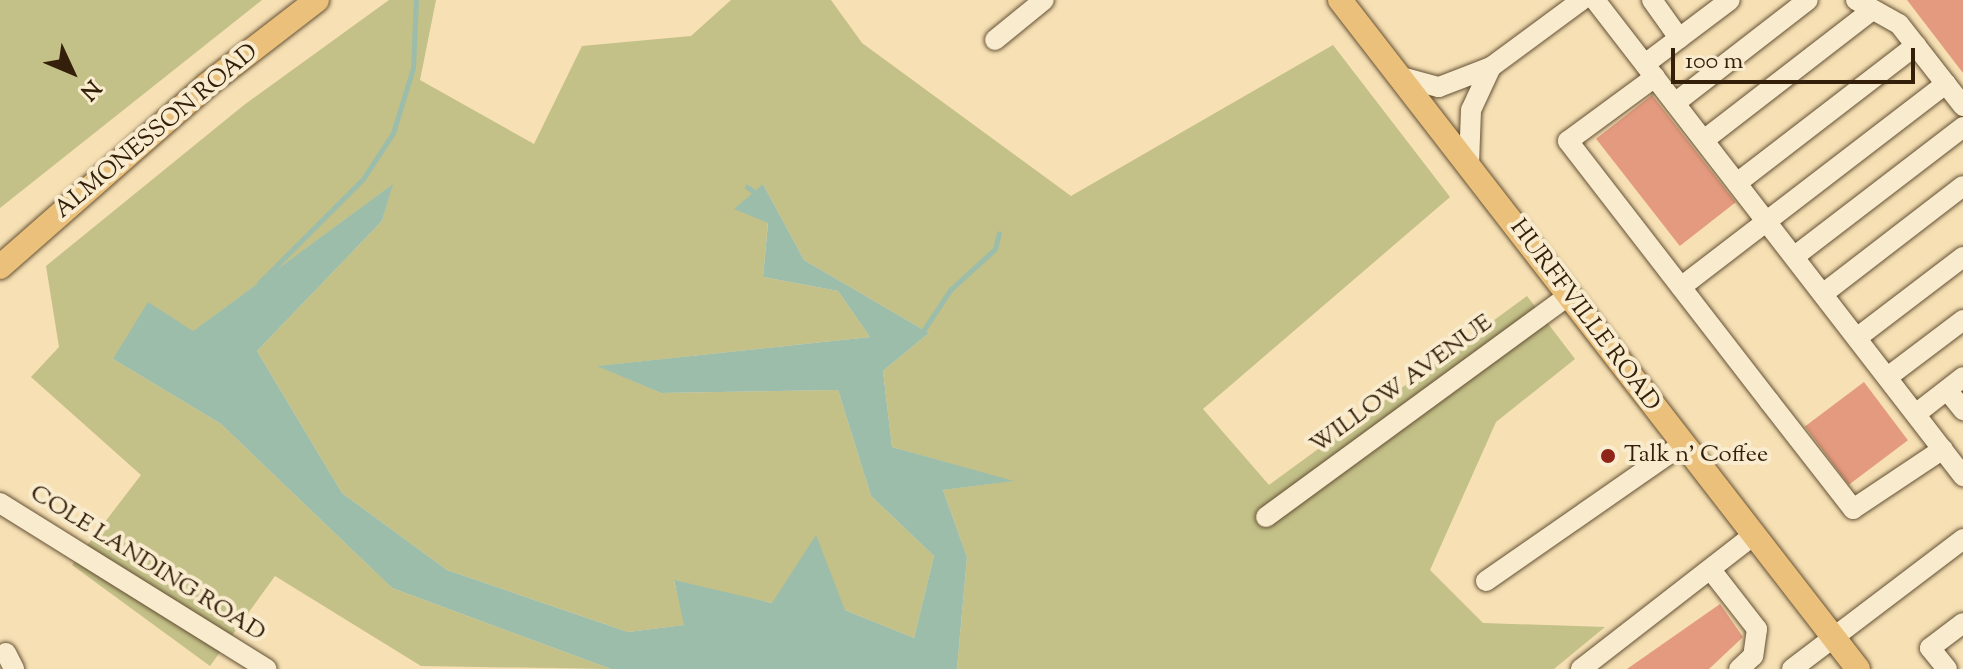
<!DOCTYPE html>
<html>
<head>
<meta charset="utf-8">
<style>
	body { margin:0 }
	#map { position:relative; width:1963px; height:669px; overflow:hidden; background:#f6e0b4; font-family:"Sorts Mill Goudy",serif }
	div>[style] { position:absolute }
	.green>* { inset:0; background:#c3c088 }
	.water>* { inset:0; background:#9dbdab }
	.stream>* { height:5px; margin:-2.5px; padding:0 2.5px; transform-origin:2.5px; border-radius:2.5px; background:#9dbdab }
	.building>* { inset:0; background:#e49a7e; transform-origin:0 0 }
	.roads { filter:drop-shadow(0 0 2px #645034) drop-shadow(0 0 2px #645034) }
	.minor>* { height:20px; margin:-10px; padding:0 10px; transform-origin:10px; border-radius:10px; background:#f9ebce }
	.major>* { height:24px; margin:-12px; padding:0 12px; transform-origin:12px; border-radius:12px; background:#ebc07a }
	.dots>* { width:22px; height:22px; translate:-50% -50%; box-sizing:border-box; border:4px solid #f9ebce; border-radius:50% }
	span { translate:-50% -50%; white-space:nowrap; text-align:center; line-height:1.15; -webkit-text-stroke:8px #f9ebce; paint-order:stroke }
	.street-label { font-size:24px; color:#34200a }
	.poi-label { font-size:24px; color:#34200a }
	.left { translate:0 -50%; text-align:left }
	.north { position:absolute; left:32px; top:32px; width:80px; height:80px; -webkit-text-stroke:6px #f9ebce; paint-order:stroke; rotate:134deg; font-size:22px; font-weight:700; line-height:32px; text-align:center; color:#34200a }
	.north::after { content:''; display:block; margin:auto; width:28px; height:36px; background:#34200a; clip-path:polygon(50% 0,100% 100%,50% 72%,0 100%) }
	.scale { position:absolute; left:1671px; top:48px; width:244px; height:36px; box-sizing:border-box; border:4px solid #34200a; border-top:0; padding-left:10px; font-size:24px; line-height:28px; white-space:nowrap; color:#34200a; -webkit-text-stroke:6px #f9ebce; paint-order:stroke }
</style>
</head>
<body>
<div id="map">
	<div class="green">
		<div style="clip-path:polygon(0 0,262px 0,0 208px)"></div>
		<div style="clip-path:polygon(389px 0,436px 0,420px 80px,534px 144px,582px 46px,691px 36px,731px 0,831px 0,862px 43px,1071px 196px,1333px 45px,1450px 197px,1203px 409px,1269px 485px,1527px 296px,1575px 359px,1496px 422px,1430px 570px,1483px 623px,1605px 627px,1554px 669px,957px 669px,967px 557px,943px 490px,1011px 481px,892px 447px,883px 371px,929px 333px,804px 260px,763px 184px,768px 222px,763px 277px,838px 291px,870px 337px,599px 366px,661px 393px,838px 390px,871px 496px,934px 556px,914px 638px,845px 610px,772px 603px,674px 581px,685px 625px,628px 632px,447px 570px,342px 493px,257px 351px,382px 221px,392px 185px,192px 332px,113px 359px,221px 424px,392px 588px,611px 669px,421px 666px,275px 576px,210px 666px,72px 565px,141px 475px,31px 377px,59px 347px,46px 266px,244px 105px)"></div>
	</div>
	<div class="water">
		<div style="clip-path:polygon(393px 184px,382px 221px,257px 351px,342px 493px,447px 570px,628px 632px,684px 625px,674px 580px,772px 603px,816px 535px,845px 610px,914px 638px,934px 556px,871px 496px,838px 390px,661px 393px,597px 366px,870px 337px,838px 291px,763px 277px,768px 223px,734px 209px,763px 184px,804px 260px,929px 333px,883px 371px,892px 447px,1014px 481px,943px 490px,967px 557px,957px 669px,611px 669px,392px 588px,221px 424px,113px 359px,148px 302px,193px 331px)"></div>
	</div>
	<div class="stream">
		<div style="left:747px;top:187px;width:14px;rotate:34deg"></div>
		<div style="left:259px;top:283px;width:147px;rotate:-45deg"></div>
		<div style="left:363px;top:179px;width:55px;rotate:-56.9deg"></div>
		<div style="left:393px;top:133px;width:68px;rotate:-72.9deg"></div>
		<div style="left:413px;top:68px;width:68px;rotate:-87.5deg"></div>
		<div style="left:921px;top:334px;width:53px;rotate:-56.6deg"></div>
		<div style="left:950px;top:290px;width:61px;rotate:-42.3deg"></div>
		<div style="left:995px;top:249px;width:16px;rotate:-76deg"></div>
	</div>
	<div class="building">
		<div style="clip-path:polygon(1907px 0,1963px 0,1963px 73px)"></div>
		<div style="left:1652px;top:95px;width:136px;height:71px;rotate:52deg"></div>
		<div style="left:1864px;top:382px;width:73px;height:74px;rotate:53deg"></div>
		<div style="clip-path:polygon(1720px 604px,1743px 637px,1709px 669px,1627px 669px)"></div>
	</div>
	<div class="roads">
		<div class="minor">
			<div style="left:1595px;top:0;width:602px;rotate:52.29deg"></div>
			<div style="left:1652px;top:0;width:47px;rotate:54.6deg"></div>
			<div style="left:1856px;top:0;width:49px;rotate:29.2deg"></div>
			<div style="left:1899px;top:24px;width:104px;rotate:52deg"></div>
			<div style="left:995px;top:40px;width:63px;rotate:-39.2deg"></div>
			<div style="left:1645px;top:64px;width:106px;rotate:-37deg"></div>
			<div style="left:1491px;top:67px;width:113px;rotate:-36.4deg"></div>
			<div style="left:1401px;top:77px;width:39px;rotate:15deg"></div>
			<div style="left:1439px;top:87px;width:56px;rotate:-21deg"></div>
			<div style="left:1491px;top:67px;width:47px;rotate:114.9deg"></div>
			<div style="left:1471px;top:110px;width:55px;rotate:92.1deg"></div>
			<div style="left:1655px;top:77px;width:108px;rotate:143.7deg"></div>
			<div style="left:1568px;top:141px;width:329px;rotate:52.3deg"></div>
			<div style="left:1769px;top:401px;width:137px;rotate:52.1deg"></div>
			<div style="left:1853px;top:509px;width:108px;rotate:-33.7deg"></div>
			<div style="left:1675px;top:103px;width:168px;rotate:-37.8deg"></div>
			<div style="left:1704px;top:140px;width:212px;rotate:-37.7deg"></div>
			<div style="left:1737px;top:183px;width:226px;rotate:-37.6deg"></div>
			<div style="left:1795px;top:256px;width:212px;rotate:-37.5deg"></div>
			<div style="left:1681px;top:287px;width:334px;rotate:-37.5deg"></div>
			<div style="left:1824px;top:293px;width:175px;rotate:-37.6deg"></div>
			<div style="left:1858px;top:337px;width:132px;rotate:-37.3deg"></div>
			<div style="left:1889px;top:376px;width:93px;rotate:-37.1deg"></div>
			<div style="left:1947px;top:390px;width:26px;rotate:51deg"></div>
			<div style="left:1917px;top:413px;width:58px;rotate:-38deg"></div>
			<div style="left:0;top:503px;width:314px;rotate:31.9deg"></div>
			<div style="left:1266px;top:517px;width:376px;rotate:-36.2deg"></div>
			<div style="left:1711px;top:570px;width:75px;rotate:52.1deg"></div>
			<div style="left:1757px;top:629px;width:27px;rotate:98deg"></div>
			<div style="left:1753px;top:656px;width:19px;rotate:137deg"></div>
			<div style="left:1486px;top:581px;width:240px;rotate:-34.8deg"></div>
			<div style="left:6px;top:653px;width:18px;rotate:63deg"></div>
			<div style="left:1581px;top:669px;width:219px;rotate:-37.8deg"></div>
			<div style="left:1792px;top:669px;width:215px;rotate:-37.2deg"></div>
			<div style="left:1947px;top:669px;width:27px;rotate:-129deg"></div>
			<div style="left:1930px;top:648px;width:41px;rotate:-37.1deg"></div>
		</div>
		<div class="major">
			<div style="left:1340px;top:0;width:846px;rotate:52.25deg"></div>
			<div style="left:0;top:267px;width:276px;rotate:-41.3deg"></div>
			<div style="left:207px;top:85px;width:139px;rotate:-37.7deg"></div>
		</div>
	</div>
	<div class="dots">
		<div style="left:1608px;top:456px;background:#8f2418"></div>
	</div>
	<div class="street-label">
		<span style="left:157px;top:132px;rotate:-40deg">ALMONESSON ROAD</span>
		<span style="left:1584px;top:316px;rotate:53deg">HURFFVILLE ROAD</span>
		<span style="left:1402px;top:385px;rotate:-36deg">WILLOW AVENUE</span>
		<span style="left:147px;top:564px;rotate:32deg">COLE LANDING ROAD</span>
	</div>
	<div class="poi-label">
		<span class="left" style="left:1624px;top:456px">Talk n' Coffee</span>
	</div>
	<div class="north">N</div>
	<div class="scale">100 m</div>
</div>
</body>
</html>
